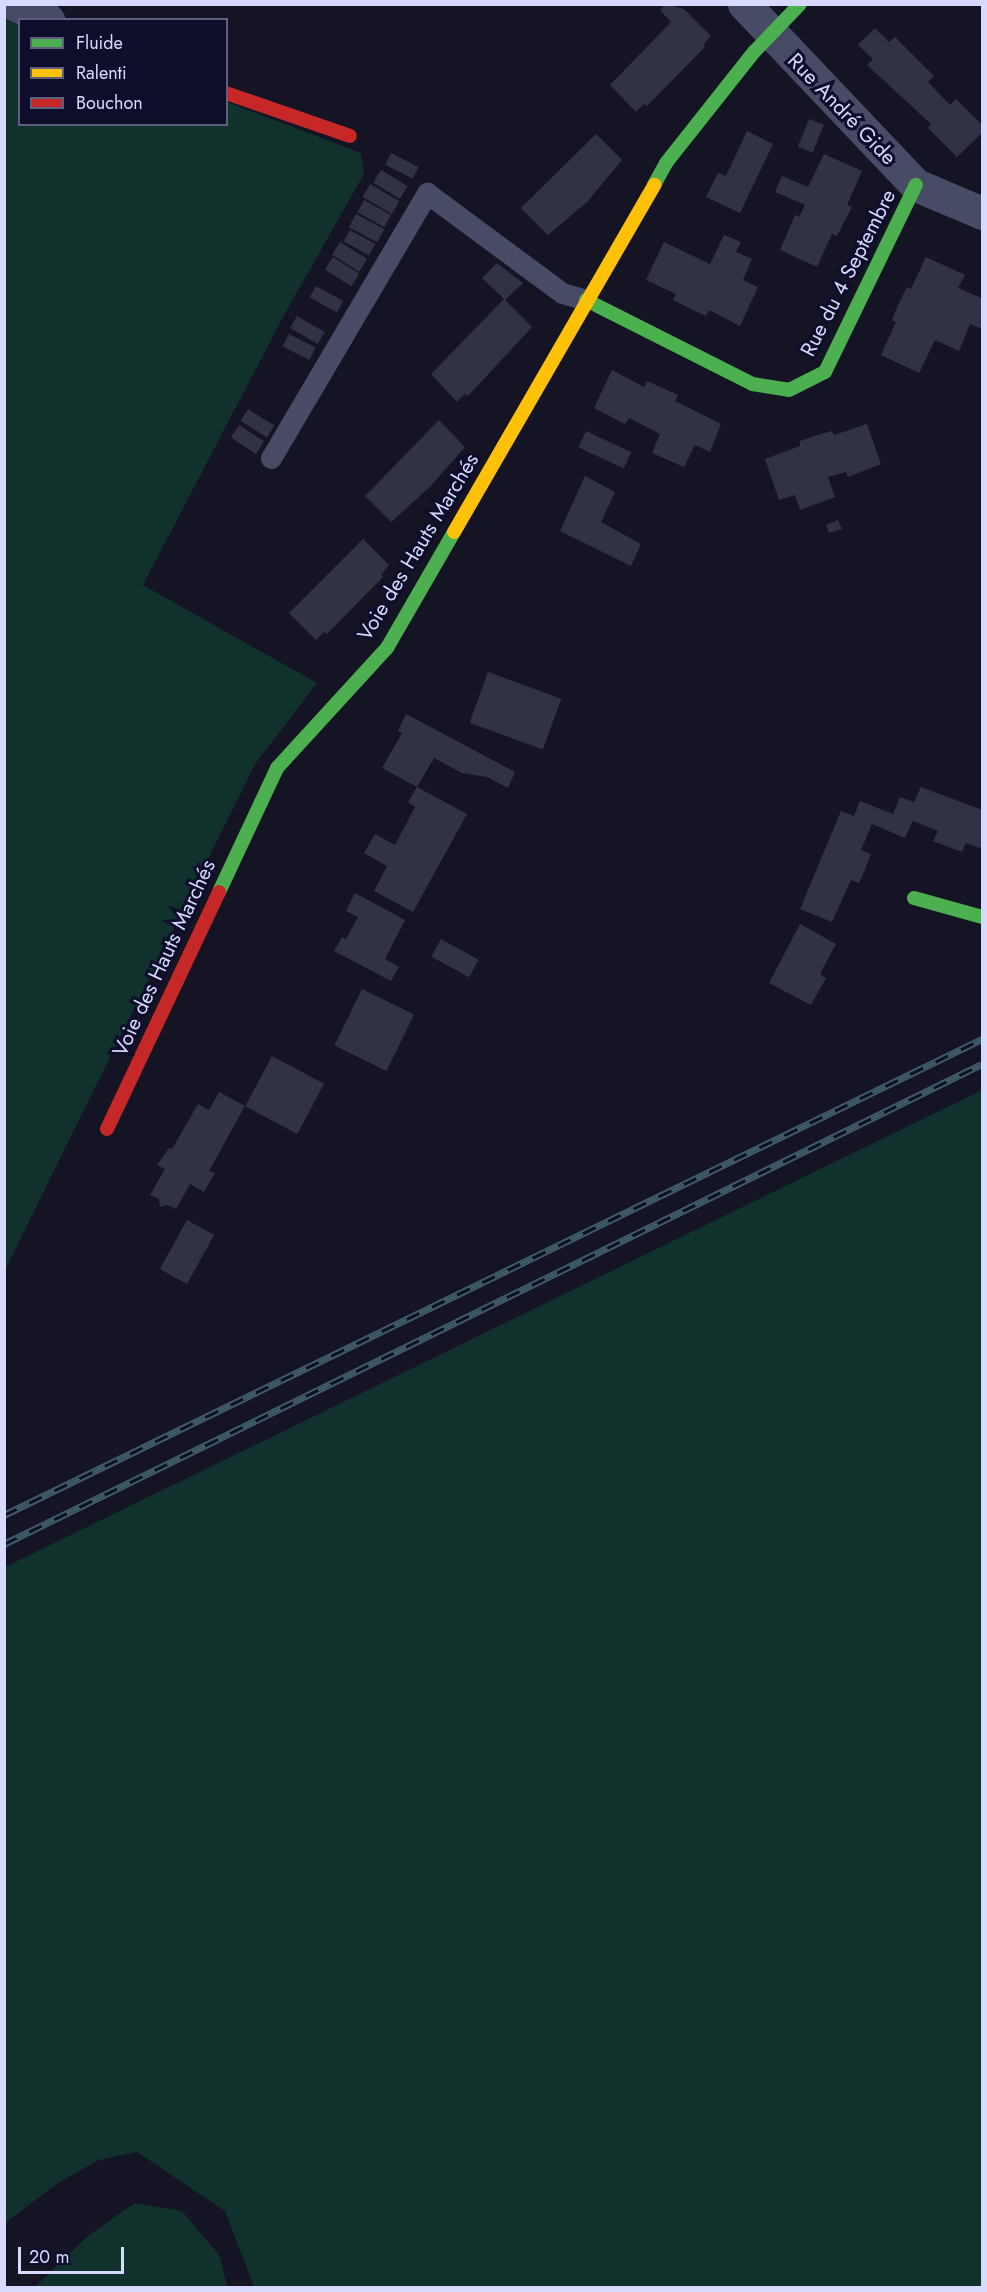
<!DOCTYPE html>
<html>
<head>
<meta charset="utf-8">
<style>
	body { margin:0 }
	#map { position:relative; width:987px; height:2292px; overflow:hidden; background:#141424; font-family:Jost,sans-serif }
	div>[style] { position:absolute }
	.green>* { inset:0; background:#11312c }
	.building>* { inset:0; background:#323246; transform-origin:0 0 }
	.lane>* { height:21px; margin:-10.5px; padding:0 10.5px; transform-origin:10.5px; border-radius:10.5px; background:#484b65 }
	.street>* { height:33px; margin:-16.5px; padding:0 16.5px; transform-origin:16.5px; border-radius:16.5px; background:#484b65 }
	.fast>* { height:14px; margin:-7px; padding:0 7px; transform-origin:7px; border-radius:7px; background:#4caf50 }
	.slow>* { height:14px; margin:-7px; padding:0 7px; transform-origin:7px; border-radius:7px; background:#ffc107 }
	.jam>* { height:14px; margin:-7px; padding:0 7px; transform-origin:7px; border-radius:7px; background:#c62828 }
	.rail>* { height:7px; margin-top:-3.5px; transform-origin:0; background:repeating-linear-gradient(90deg,#0e0e2a 0 14px,#3f5b6a 0 28px); box-sizing:border-box; border-block:2px solid #3f5b6a }
	span { translate:-50% -50%; white-space:nowrap; text-align:center; line-height:1.15; -webkit-text-stroke:6px #0e0e2a; paint-order:stroke }
	.street-label { font-size:21px; color:#d7d9ff }
	.frame { position:absolute; inset:0; border:6px solid #d7d9ff; pointer-events:none }
	.legend { position:absolute; left:18px; top:18px; width:210px; height:108px; box-sizing:border-box; background:#0e0e2a; border:2px solid #5e5f7f; margin:0; padding:8px 10px; list-style:none; font-size:18px; color:#d7d9ff }
	.legend li { display:flex; align-items:center; gap:12px; height:30px }
	.legend b { width:30px; border:2px solid #5e5f7f }
	.scale { position:absolute; left:18px; top:2247px; width:106px; height:27px; box-sizing:border-box; border:3px solid #d7d9ff; border-top:0; padding-left:8px; font-size:18px; line-height:21px; white-space:nowrap; color:#d7d9ff; -webkit-text-stroke:4px #0e0e2a; paint-order:stroke }
</style>
</head>
<body>
<div id="map">
	<div class="green">
		<div style="clip-path:polygon(5px 18px,19px 24px,20px 124px,226px 124px,227px 102px,361px 153px,364px 174px,283px 317px,143px 585px,317px 683px,255px 764px,5px 1270px)"></div>
		<div style="clip-path:polygon(982px 1090px,982px 2287px,254px 2287px,225px 2211px,137px 2152px,99px 2160px,58px 2183px,5px 2223px,5px 1567px)"></div>
		<div style="clip-path:polygon(135px 2203px,182px 2211px,220px 2256px,227px 2287px,35px 2287px,89px 2235px)"></div>
	</div>
	<div class="building">
		<div style="clip-path:polygon(665px 4px,684px 9px,711px 36px,703px 45px,705px 47px,647px 106px,644px 104px,636px 112px,610px 85px,671px 22px,660px 10px)"></div>
		<div style="clip-path:polygon(875px 28px,889px 42px,895px 37px,934px 76px,928px 82px,950px 105px,956px 99px,982px 125px,982px 133px,957px 157px,928px 128px,931px 124px,867px 65px,873px 59px,858px 45px)"></div>
		<div style="left:809px;top:119px;width:16px;height:30px;rotate:22deg"></div>
		<div style="clip-path:polygon(747px 131px,773px 144px,740px 213px,706px 197px,718px 173px,726px 176px)"></div>
		<div style="clip-path:polygon(596px 134px,622px 160px,587px 202px,548px 235px,521px 208px)"></div>
		<div style="left:391px;top:153px;width:31px;height:13px;rotate:27deg"></div>
		<div style="clip-path:polygon(824px 154px,862px 171px,847px 205px,852px 207px,837px 236px,832px 234px,817px 267px,780px 250px,795px 215px,799px 217px,805px 205px,775px 192px,782px 176px,808px 187px)"></div>
		<div style="left:381px;top:170px;width:31px;height:15px;rotate:31deg"></div>
		<div style="left:370px;top:184px;width:34px;height:15px;rotate:30deg"></div>
		<div style="left:364px;top:200px;width:31px;height:14px;rotate:29deg"></div>
		<div style="left:356px;top:214px;width:32px;height:15px;rotate:28deg"></div>
		<div style="left:350px;top:230px;width:29px;height:13px;rotate:29deg"></div>
		<div style="clip-path:polygon(724px 235px,741px 242px,736px 252px,752px 259px,743px 280px,758px 287px,740px 326px,709px 310px,706px 316px,689px 308px,673px 300px,676px 294px,646px 280px,664px 242px,710px 264px)"></div>
		<div style="left:340px;top:242px;width:32px;height:15px;rotate:32deg"></div>
		<div style="left:333px;top:257px;width:31px;height:15px;rotate:32deg"></div>
		<div style="clip-path:polygon(926px 257px,965px 275px,958px 288px,981px 298px,982px 294px,982px 329px,970px 324px,959px 351px,935px 340px,919px 373px,881px 355px,896px 322px,892px 320px,898px 305px,907px 287px,911px 289px)"></div>
		<div style="clip-path:polygon(497px 263px,523px 283px,505px 300px,532px 327px,468px 396px,465px 394px,457px 402px,431px 374px,504px 299px,482px 278px)"></div>
		<div style="left:316px;top:286px;width:31px;height:13px;rotate:29deg"></div>
		<div style="left:297px;top:316px;width:32px;height:14px;rotate:30deg"></div>
		<div style="left:289px;top:334px;width:30px;height:14px;rotate:27deg"></div>
		<div style="clip-path:polygon(612px 370px,644px 387px,647px 381px,678px 395px,675px 401px,721px 424px,710px 452px,695px 445px,684px 467px,652px 453px,660px 434px,629px 418px,625px 424px,594px 408px)"></div>
		<div style="left:248px;top:409px;width:31px;height:14px;rotate:32deg"></div>
		<div style="clip-path:polygon(439px 420px,465px 447px,430px 487px,391px 522px,365px 496px)"></div>
		<div style="clip-path:polygon(867px 424px,881px 464px,848px 477px,846px 472px,828px 477px,835px 497px,800px 510px,795px 495px,779px 500px,765px 459px,800px 446px,800px 441px,814px 436px,832px 431px,834px 435px)"></div>
		<div style="left:239px;top:425px;width:30px;height:15px;rotate:33deg"></div>
		<div style="left:586px;top:431px;width:50px;height:18px;rotate:25deg"></div>
		<div style="clip-path:polygon(585px 476px,615px 492px,601px 522px,641px 544px,631px 566px,560px 531px)"></div>
		<div style="clip-path:polygon(838px 520px,842px 529px,829px 533px,826px 525px)"></div>
		<div style="clip-path:polygon(363px 539px,389px 565px,381px 575px,383px 577px,327px 634px,324px 632px,316px 640px,289px 613px)"></div>
		<div style="left:488px;top:672px;width:78px;height:54px;rotate:20deg"></div>
		<div style="clip-path:polygon(406px 714px,515px 772px,508px 788px,487px 777px,462px 773px,434px 758px,417px 787px,382px 768px,402px 733px,398px 731px)"></div>
		<div style="clip-path:polygon(417px 787px,467px 814px,413px 912px,374px 891px,387px 866px,364px 853px,375px 834px,395px 845px,415px 807px,408px 802px)"></div>
		<div style="clip-path:polygon(921px 787px,982px 810px,982px 849px,966px 843px,962px 852px,933px 841px,938px 831px,913px 821px,905px 838px,872px 824px,861px 850px,871px 854px,864px 872px,859px 883px,851px 880px,832px 922px,800px 909px,841px 811px,854px 816px,860px 801px,893px 814px,900px 797px,914px 802px)"></div>
		<div style="clip-path:polygon(355px 893px,405px 920px,385px 959px,399px 967px,391px 981px,334px 951px,342px 937px,346px 939px,358px 917px,346px 911px)"></div>
		<div style="clip-path:polygon(800px 924px,836px 944px,820px 974px,826px 978px,811px 1005px,769px 983px)"></div>
		<div style="left:441px;top:939px;width:43px;height:20px;rotate:29deg"></div>
		<div style="left:362px;top:989px;width:58px;height:63px;rotate:26deg"></div>
		<div style="left:272px;top:1056px;width:59px;height:57px;rotate:28deg"></div>
		<div style="clip-path:polygon(219px 1092px,245px 1106px,209px 1171px,215px 1173px,204px 1192px,190px 1184px,176px 1209px,167px 1205px,160px 1207px,159px 1199px,150px 1195px,165px 1169px,157px 1165px,169px 1148px,172px 1149px,198px 1104px,209px 1110px)"></div>
		<div style="left:187px;top:1220px;width:31px;height:56px;rotate:29deg"></div>
	</div>
	<div class="lane">
		<div style="left:271px;top:458px;width:308px;rotate:-59.5deg"></div>
		<div style="left:427px;top:193px;width:168px;rotate:36.5deg"></div>
		<div style="left:562px;top:293px;width:25px;rotate:16deg"></div>
	</div>
	<div class="street">
		<div style="left:14px;top:4px;width:38px;rotate:25deg"></div>
		<div style="left:744px;top:4px;width:250px;rotate:46.5deg"></div>
		<div style="left:916px;top:185px;width:72px;rotate:23deg"></div>
	</div>
	<div class="fast">
		<div style="left:654px;top:185px;width:25px;rotate:-61deg"></div>
		<div style="left:666px;top:163px;width:142px;rotate:-51.6deg"></div>
		<div style="left:754px;top:52px;width:66px;rotate:-46.2deg"></div>
		<div style="left:586px;top:300px;width:186px;rotate:26.8deg"></div>
		<div style="left:752px;top:384px;width:37px;rotate:9deg"></div>
		<div style="left:789px;top:390px;width:40px;rotate:-26.6deg"></div>
		<div style="left:825px;top:372px;width:208px;rotate:-64.1deg"></div>
		<div style="left:219px;top:892px;width:137px;rotate:-64.9deg"></div>
		<div style="left:277px;top:768px;width:163px;rotate:-47.5deg"></div>
		<div style="left:387px;top:648px;width:134px;rotate:-60deg"></div>
		<div style="left:914px;top:898px;width:71px;rotate:15.6deg"></div>
	</div>
	<div class="slow">
		<div style="left:454px;top:532px;width:401px;rotate:-60deg"></div>
	</div>
	<div class="jam">
		<div style="left:226px;top:93px;width:131px;rotate:19.1deg"></div>
		<div style="left:107px;top:1129px;width:262px;rotate:-64.7deg"></div>
	</div>
	<div class="rail">
		<div style="left:4px;top:1515px;width:1088px;rotate:-25.95deg"></div>
		<div style="left:4px;top:1544px;width:1089px;rotate:-26.14deg"></div>
	</div>
	<div class="street-label">
		<span style="left:842px;top:109px;rotate:46deg">Rue André Gide</span>
		<span style="left:848px;top:273px;rotate:-63deg">Rue du 4 Septembre</span>
		<span style="left:418px;top:547px;rotate:-59deg">Voie des Hauts Marchés</span>
		<span style="left:164px;top:958px;rotate:-65deg">Voie des Hauts Marchés</span>
	</div>
	<div class="frame"></div>
	<ul class="legend">
	<li><b style="height:8px;background:#4caf50"></b>Fluide</li>
	<li><b style="height:8px;background:#ffc107"></b>Ralenti</li>
	<li><b style="height:8px;background:#c62828"></b>Bouchon</li>
	</ul>
	<div class="scale">20 m</div>
</div>
</body>
</html>
